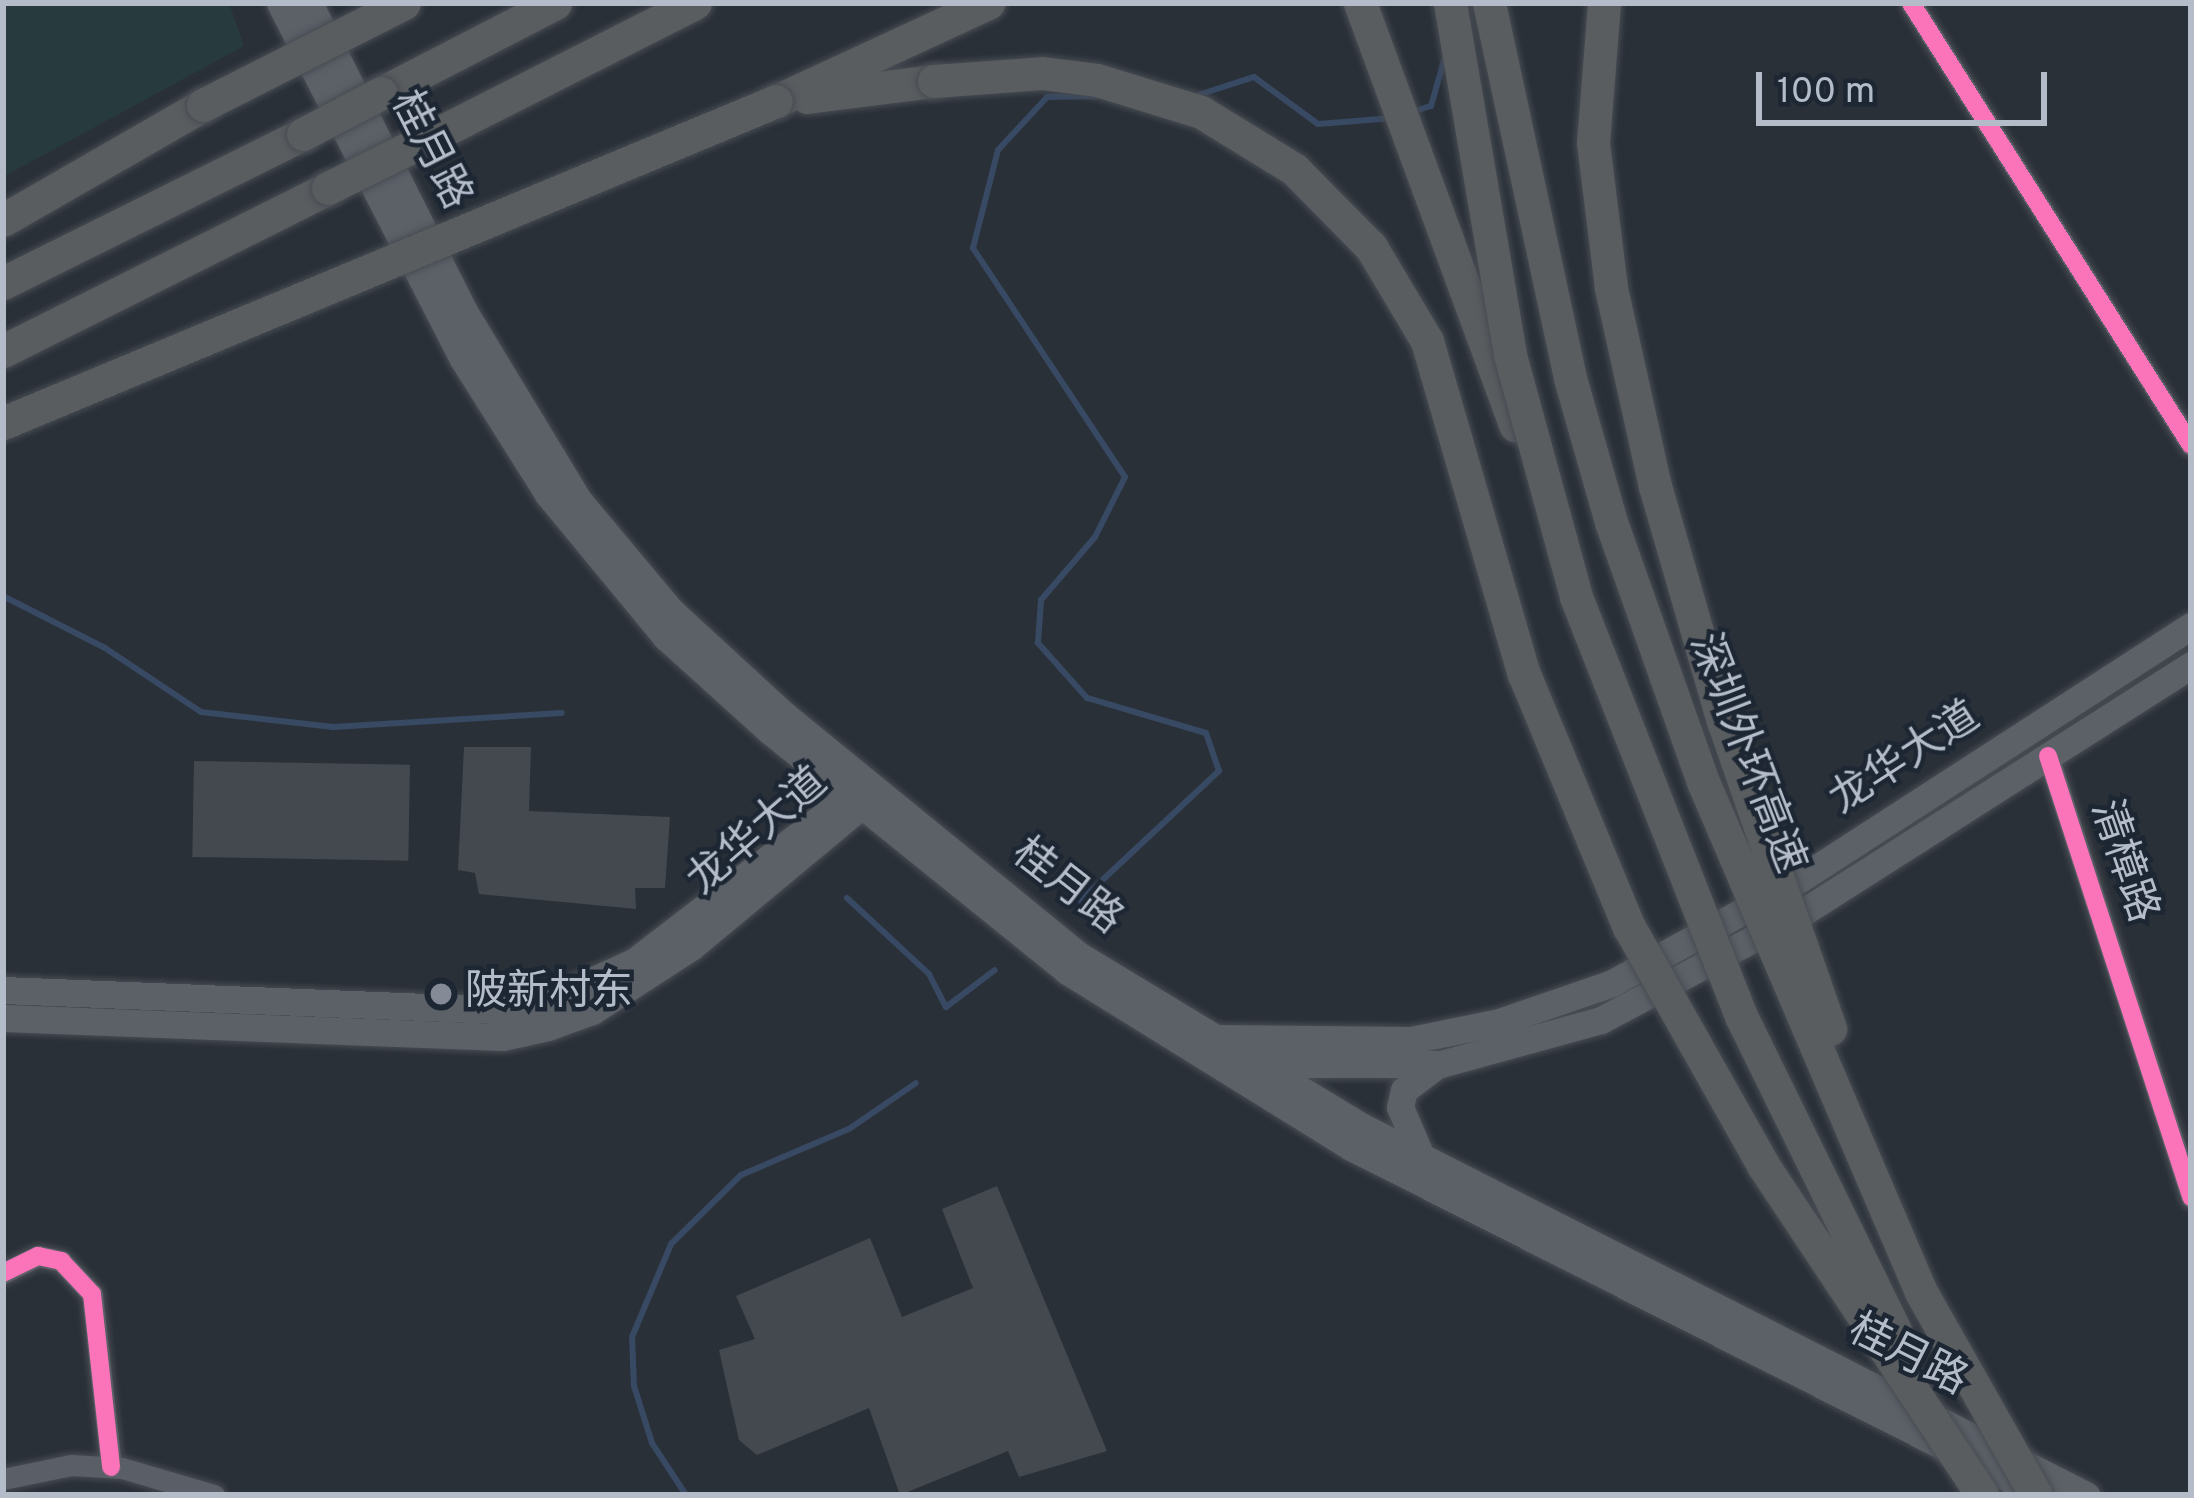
<!DOCTYPE html>
<html>
<head>
<meta charset="utf-8">
<style>
	body { margin:0 }
	#map { position:relative; width:2194px; height:1498px; overflow:hidden; background:#2a3038; font-family:Overpass,"Noto Sans SC",sans-serif }
	div>[style] { position:absolute }
	.green>* { inset:0; background:#273a3e }
	.stream>* { height:6px; margin:-3px; padding:0 3px; transform-origin:3px; border-radius:3px; background:#384963 }
	.building>* { inset:0; background:#444950; transform-origin:0 0 }
	.roads { filter:drop-shadow(0 0 3px #484c53) drop-shadow(0 0 3px #484c53) }
	.minor>* { height:21px; margin:-10.5px; padding:0 10.5px; transform-origin:10.5px; border-radius:10.5px; background:#5a5e66 }
	.major>* { height:27px; margin:-13.5px; padding:0 13.5px; transform-origin:13.5px; border-radius:13.5px; background:#5c6168 }
	.highway>* { height:33px; margin:-16.5px; padding:0 16.5px; transform-origin:16.5px; border-radius:16.5px; background:#5a5d60 }
	.bridges { filter:drop-shadow(0 0 3px #474c53) drop-shadow(0 0 3px #474c53) }
	.highway-bridge>* { height:33px; margin:-16.5px; padding:0 16.5px; transform-origin:16.5px; border-radius:16.5px; background:#5a5d60 }
	.cycleway>* { height:18px; margin:-9px; padding:0 9px; transform-origin:9px; border-radius:9px; background:#fb73b8 }
	.dots>* { width:33px; height:33px; translate:-50% -50%; box-sizing:border-box; border:6px solid #1d2633; border-radius:50% }
	span { translate:-50% -50%; white-space:nowrap; text-align:center; line-height:1.15; -webkit-text-stroke:9px #1d2633; paint-order:stroke }
	.street-label { font-size:42px; color:#b4bcc9 }
	.poi-label { font-size:42px; color:#b4bcc9 }
	.left { translate:0 -50%; text-align:left }
	.frame { position:absolute; inset:0; border:6px solid #b4bcc9; pointer-events:none }
	.scale { position:absolute; left:1756px; top:72px; width:291px; height:54px; box-sizing:border-box; border:6px solid #b4bcc9; border-top:0; padding-left:15px; font-size:36px; line-height:42px; white-space:nowrap; color:#b4bcc9; -webkit-text-stroke:9px #1d2633; paint-order:stroke }
</style>
</head>
<body>
<div id="map">
	<div class="green">
		<div style="clip-path:polygon(3px 3px,229px 3px,244px 46px,3px 177px)"></div>
	</div>
	<div class="stream">
		<div style="left:1198px;top:95px;width:59px;rotate:-17.8deg"></div>
		<div style="left:1254px;top:77px;width:79px;rotate:36.3deg"></div>
		<div style="left:1318px;top:124px;width:75px;rotate:-4.6deg"></div>
		<div style="left:1412px;top:112px;width:20px;rotate:-18deg"></div>
		<div style="left:1431px;top:106px;width:51px;rotate:-74.1deg"></div>
		<div style="left:3px;top:596px;width:114px;rotate:27deg"></div>
		<div style="left:105px;top:648px;width:115px;rotate:33.7deg"></div>
		<div style="left:201px;top:712px;width:133px;rotate:6.5deg"></div>
		<div style="left:333px;top:727px;width:229px;rotate:-3.5deg"></div>
		<div style="left:847px;top:898px;width:112px;rotate:42.8deg"></div>
		<div style="left:929px;top:974px;width:37px;rotate:63deg"></div>
		<div style="left:946px;top:1007px;width:61px;rotate:-37.1deg"></div>
		<div style="left:1079px;top:902px;width:192px;rotate:-43.1deg"></div>
		<div style="left:1219px;top:771px;width:40px;rotate:-108.9deg"></div>
		<div style="left:1206px;top:733px;width:124px;rotate:-163.6deg"></div>
		<div style="left:1087px;top:698px;width:74px;rotate:-131.7deg"></div>
		<div style="left:1038px;top:643px;width:43px;rotate:-86deg"></div>
		<div style="left:1041px;top:600px;width:83px;rotate:-49.4deg"></div>
		<div style="left:1095px;top:537px;width:67px;rotate:-63.4deg"></div>
		<div style="left:1125px;top:477px;width:275px;rotate:-123.6deg"></div>
		<div style="left:973px;top:248px;width:101px;rotate:-75.7deg"></div>
		<div style="left:998px;top:150px;width:72px;rotate:-47.2deg"></div>
		<div style="left:1047px;top:97px;width:54px;rotate:-1.1deg"></div>
		<div style="left:686px;top:1495px;width:62px;rotate:-123.2deg"></div>
		<div style="left:652px;top:1443px;width:60px;rotate:-107.5deg"></div>
		<div style="left:634px;top:1386px;width:49px;rotate:-92.3deg"></div>
		<div style="left:632px;top:1337px;width:101px;rotate:-67.2deg"></div>
		<div style="left:671px;top:1244px;width:98px;rotate:-44.6deg"></div>
		<div style="left:741px;top:1175px;width:117px;rotate:-23.1deg"></div>
		<div style="left:849px;top:1129px;width:81px;rotate:-34.5deg"></div>
	</div>
	<div class="building">
		<div style="clip-path:polygon(464px 747px,531px 747px,529px 811px,670px 817px,665px 888px,635px 888px,636px 909px,479px 894px,475px 873px,458px 870px)"></div>
		<div style="left:194px;top:761px;width:216px;height:96px;rotate:1deg"></div>
		<div style="clip-path:polygon(997px 1186px,1107px 1451px,1019px 1477px,1008px 1451px,900px 1495px,869px 1408px,757px 1455px,739px 1440px,719px 1350px,755px 1339px,736px 1296px,870px 1238px,902px 1317px,973px 1288px,942px 1209px)"></div>
	</div>
	<div class="roads">
		<div class="minor">
			<div style="left:1911px;top:3px;width:523px;rotate:57.65deg"></div>
			<div style="left:2048px;top:756px;width:464px;rotate:72deg"></div>
			<div style="left:3px;top:1273px;width:39px;rotate:-26deg"></div>
			<div style="left:38px;top:1256px;width:24px;rotate:12deg"></div>
			<div style="left:61px;top:1261px;width:45px;rotate:46.8deg"></div>
			<div style="left:92px;top:1294px;width:174px;rotate:83.7deg"></div>
			<div style="left:3px;top:1479px;width:69px;rotate:-11.6deg"></div>
			<div style="left:71px;top:1465px;width:51px;rotate:3.4deg"></div>
			<div style="left:122px;top:1468px;width:96px;rotate:16.4deg"></div>
		</div>
		<div class="major">
			<div style="left:280px;top:3px;width:400px;rotate:62.8deg"></div>
			<div style="left:463px;top:359px;width:160px;rotate:57.8deg"></div>
			<div style="left:548px;top:494px;width:185px;rotate:50.5deg"></div>
			<div style="left:666px;top:637px;width:140px;rotate:42.1deg"></div>
			<div style="left:770px;top:731px;width:382px;rotate:38.9deg"></div>
			<div style="left:1067px;top:971px;width:334px;rotate:31.8deg"></div>
			<div style="left:1351px;top:1147px;width:770px;rotate:26.8deg"></div>
			<div style="left:309px;top:3px;width:347px;rotate:63.3deg"></div>
			<div style="left:465px;top:313px;width:220px;rotate:58.8deg"></div>
			<div style="left:579px;top:501px;width:142px;rotate:50.1deg"></div>
			<div style="left:670px;top:610px;width:154px;rotate:42.6deg"></div>
			<div style="left:783px;top:714px;width:383px;rotate:39.2deg"></div>
			<div style="left:1080px;top:956px;width:328px;rotate:31.2deg"></div>
			<div style="left:1361px;top:1126px;width:814px;rotate:26.97deg"></div>
			<div style="left:3px;top:990px;width:522px;rotate:2.3deg"></div>
			<div style="left:525px;top:1011px;width:121px;rotate:-24.4deg"></div>
			<div style="left:635px;top:961px;width:284px;rotate:-37.6deg"></div>
			<div style="left:3px;top:1018px;width:500px;rotate:2.18deg"></div>
			<div style="left:503px;top:1037px;width:46px;rotate:-12.5deg"></div>
			<div style="left:548px;top:1027px;width:47px;rotate:-20deg"></div>
			<div style="left:592px;top:1011px;width:118px;rotate:-32.9deg"></div>
			<div style="left:691px;top:947px;width:222px;rotate:-39.7deg"></div>
			<div style="left:862px;top:805px;width:16px;rotate:-68deg"></div>
			<div style="left:1219px;top:1038px;width:192px;rotate:0.6deg"></div>
			<div style="left:1411px;top:1040px;width:90px;rotate:-11.6deg"></div>
			<div style="left:1499px;top:1022px;width:120px;rotate:-19deg"></div>
			<div style="left:1612px;top:983px;width:205px;rotate:-28.8deg"></div>
			<div style="left:1792px;top:884px;width:475px;rotate:-32.9deg"></div>
			<div style="left:1261px;top:1064px;width:180px"></div>
			<div style="left:1441px;top:1064px;width:166px;rotate:-15.4deg"></div>
			<div style="left:1601px;top:1020px;width:231px;rotate:-28.1deg"></div>
			<div style="left:1805px;top:911px;width:458px;rotate:-32.5deg"></div>
			<div style="left:1421px;top:1156px;width:53px;rotate:-113.2deg"></div>
			<div style="left:1400px;top:1107px;width:17px;rotate:-77deg"></div>
			<div style="left:1404px;top:1090px;width:39px;rotate:-37deg"></div>
		</div>
		<div class="highway">
			<div style="left:1360px;top:3px;width:450px;rotate:69.8deg"></div>
			<div style="left:381px;top:93px;width:196px;rotate:-27.3deg"></div>
			<div style="left:807px;top:97px;width:128px;rotate:-7.2deg"></div>
			<div style="left:776px;top:101px;width:234px;rotate:-24.8deg"></div>
			<div style="left:413px;top:146px;width:316px;rotate:-26.9deg"></div>
			<div style="left:3px;top:220px;width:231px;rotate:-29.9deg"></div>
			<div style="left:3px;top:283px;width:335px;rotate:-26.4deg"></div>
			<div style="left:3px;top:351px;width:364px;rotate:-26.6deg"></div>
		</div>
	</div>
	<div class="bridges">
		<div class="highway-bridge">
			<div style="left:1450px;top:3px;width:357px;rotate:80.3deg"></div>
			<div style="left:1510px;top:355px;width:251px;rotate:74.7deg"></div>
			<div style="left:1576px;top:597px;width:450px;rotate:68.5deg"></div>
			<div style="left:1741px;top:1016px;width:350px;rotate:63.9deg"></div>
			<div style="left:1489px;top:3px;width:384px;rotate:77.8deg"></div>
			<div style="left:1570px;top:378px;width:150px;rotate:74.1deg"></div>
			<div style="left:1611px;top:522px;width:278px;rotate:70.5deg"></div>
			<div style="left:1704px;top:784px;width:552px;rotate:66.87deg"></div>
			<div style="left:1921px;top:1292px;width:233px;rotate:60.5deg"></div>
			<div style="left:1604px;top:3px;width:140px;rotate:94.5deg"></div>
			<div style="left:1593px;top:143px;width:146px;rotate:82.9deg"></div>
			<div style="left:1611px;top:288px;width:203px;rotate:77.5deg"></div>
			<div style="left:1655px;top:486px;width:245px;rotate:73.9deg"></div>
			<div style="left:1723px;top:721px;width:326px;rotate:70.8deg"></div>
			<div style="left:934px;top:81px;width:108px;rotate:-4.2deg"></div>
			<div style="left:1042px;top:73px;width:55px;rotate:7.3deg"></div>
			<div style="left:1097px;top:80px;width:109px;rotate:17.1deg"></div>
			<div style="left:1201px;top:112px;width:109px;rotate:31.5deg"></div>
			<div style="left:1294px;top:169px;width:110px;rotate:45.4deg"></div>
			<div style="left:1371px;top:247px;width:109px;rotate:59.2deg"></div>
			<div style="left:1427px;top:341px;width:347px;rotate:73.8deg"></div>
			<div style="left:1524px;top:674px;width:274px;rotate:67.5deg"></div>
			<div style="left:1629px;top:927px;width:273px;rotate:60.6deg"></div>
			<div style="left:1763px;top:1165px;width:396px;rotate:56.4deg"></div>
			<div style="left:203px;top:105px;width:225px;rotate:-26.9deg"></div>
			<div style="left:303px;top:134px;width:88px;rotate:-27.7deg"></div>
			<div style="left:328px;top:188px;width:95px;rotate:-26.3deg"></div>
			<div style="left:3px;top:423px;width:837px;rotate:-22.61deg"></div>
		</div>
	</div>
	<div class="cycleway">
		<div style="left:1911px;top:3px;width:523px;rotate:57.65deg"></div>
		<div style="left:2048px;top:756px;width:464px;rotate:72deg"></div>
		<div style="left:3px;top:1273px;width:39px;rotate:-26deg"></div>
		<div style="left:38px;top:1256px;width:24px;rotate:12deg"></div>
		<div style="left:61px;top:1261px;width:45px;rotate:46.8deg"></div>
		<div style="left:92px;top:1294px;width:174px;rotate:83.7deg"></div>
	</div>
	<div class="dots">
		<div style="left:441px;top:994px;background:#848b96"></div>
	</div>
	<div class="street-label">
		<span style="left:429px;top:151px;rotate:63deg">桂月路</span>
		<span style="left:1745px;top:754px;rotate:69deg">深圳外环高速</span>
		<span style="left:1906px;top:760px;rotate:-33deg">龙华大道</span>
		<span style="left:759px;top:833px;rotate:-41deg">龙华大道</span>
		<span style="left:2122px;top:862px;rotate:71deg">清樟路</span>
		<span style="left:1066px;top:888px;rotate:38deg">桂月路</span>
		<span style="left:1907px;top:1357px;rotate:27deg">桂月路</span>
	</div>
	<div class="poi-label">
		<span class="left" style="left:465px;top:994px">陂新村东</span>
	</div>
	<div class="frame"></div>
	<div class="scale">100 m</div>
</div>
</body>
</html>
